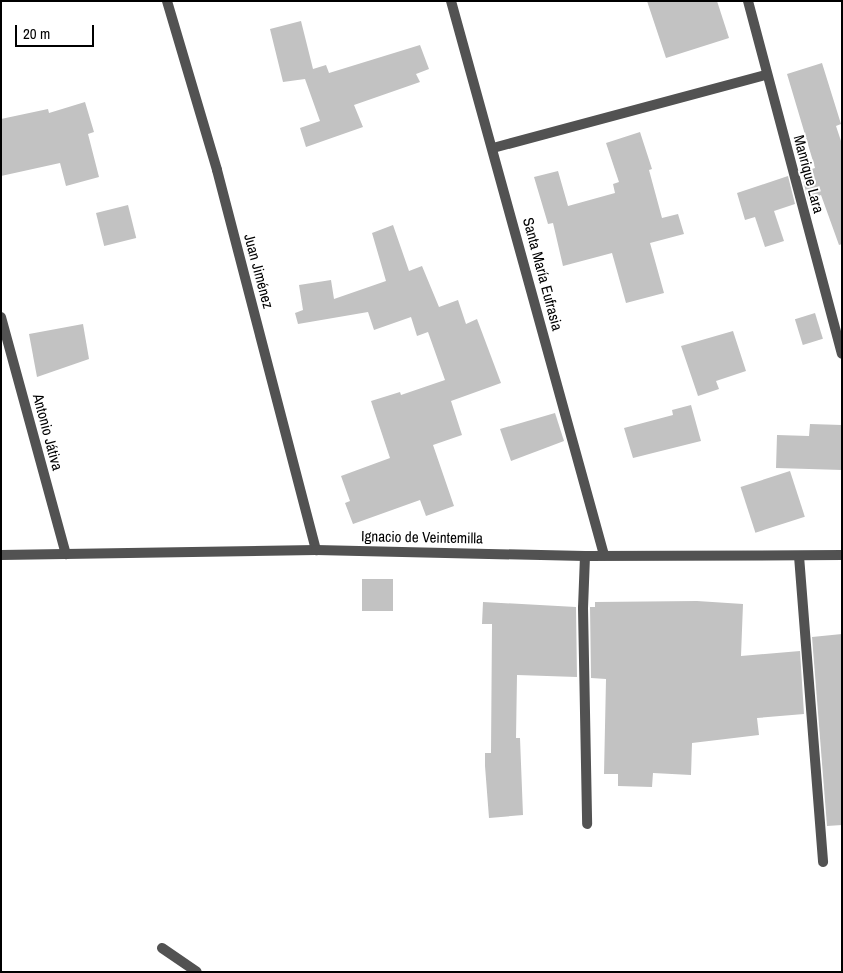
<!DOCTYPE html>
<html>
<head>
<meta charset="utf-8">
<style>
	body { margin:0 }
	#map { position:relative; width:843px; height:973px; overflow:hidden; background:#fff; font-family:"Archivo Narrow",sans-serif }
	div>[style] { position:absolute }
	.building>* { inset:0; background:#c2c2c2; transform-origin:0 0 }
	.service>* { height:10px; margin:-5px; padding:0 5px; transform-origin:5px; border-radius:5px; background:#525252 }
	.minor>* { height:10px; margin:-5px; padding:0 5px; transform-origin:5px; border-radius:5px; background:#525252 }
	span { translate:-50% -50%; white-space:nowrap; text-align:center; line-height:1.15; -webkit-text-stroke:4px #fff; paint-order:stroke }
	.street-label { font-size:15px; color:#000 }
	.frame { position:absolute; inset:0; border:2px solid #000; pointer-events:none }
	.scale { position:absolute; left:15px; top:25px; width:79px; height:22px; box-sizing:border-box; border:2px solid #000; border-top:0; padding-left:6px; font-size:15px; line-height:18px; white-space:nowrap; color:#000; -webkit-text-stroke:4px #fff; paint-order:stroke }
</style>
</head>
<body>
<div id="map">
	<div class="building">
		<div style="clip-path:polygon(647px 1px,717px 1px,729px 38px,666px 58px)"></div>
		<div style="clip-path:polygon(301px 21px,313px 69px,326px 65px,329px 73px,420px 45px,429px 69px,416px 74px,420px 82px,354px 105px,363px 127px,306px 147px,300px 128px,320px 121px,305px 79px,283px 82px,270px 29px)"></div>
		<div style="clip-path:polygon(822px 63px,841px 124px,836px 126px,842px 144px,842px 244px,839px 245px,821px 195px,808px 200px,801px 172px,815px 168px,787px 74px)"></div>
		<div style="clip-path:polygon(85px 102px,94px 132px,88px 134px,99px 177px,66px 186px,60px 163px,1px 176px,1px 119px,48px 109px,49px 113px)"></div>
		<div style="clip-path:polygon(640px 132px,652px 169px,649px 170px,662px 218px,678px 214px,684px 234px,650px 243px,664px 293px,626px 303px,612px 253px,563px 266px,553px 223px,548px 224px,534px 177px,558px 171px,568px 206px,615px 193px,613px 184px,619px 182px,606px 143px)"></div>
		<div style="clip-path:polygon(788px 176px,795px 204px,774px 211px,784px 241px,765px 247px,755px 217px,745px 220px,737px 193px)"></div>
		<div style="left:128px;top:205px;width:34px;height:33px;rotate:76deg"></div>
		<div style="clip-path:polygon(393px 225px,409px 271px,422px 266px,439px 307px,458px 300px,466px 324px,477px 319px,501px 383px,451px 401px,462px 435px,433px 445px,454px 506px,426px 516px,420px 500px,353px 524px,345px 503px,350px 501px,341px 476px,390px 458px,371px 401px,400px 392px,401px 395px,445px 380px,428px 332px,417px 336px,411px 317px,374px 330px,368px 312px,298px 324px,295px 313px,303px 310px,299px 285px,331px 280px,334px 299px,386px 281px,372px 233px)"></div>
		<div style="left:815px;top:313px;width:27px;height:21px;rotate:73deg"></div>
		<div style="clip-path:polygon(83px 324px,89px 359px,37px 377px,29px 334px)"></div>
		<div style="clip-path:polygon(733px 331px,746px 371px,716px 381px,719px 389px,698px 396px,681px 346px)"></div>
		<div style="clip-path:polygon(691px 405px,701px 441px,633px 458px,624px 428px,673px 415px,672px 410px)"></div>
		<div style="clip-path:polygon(555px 413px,564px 441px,511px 461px,500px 429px)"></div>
		<div style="clip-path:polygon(810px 424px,842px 425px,842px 470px,776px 468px,777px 435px,809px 436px)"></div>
		<div style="left:790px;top:471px;width:48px;height:52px;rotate:72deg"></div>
		<div style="left:393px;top:579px;width:32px;height:31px;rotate:90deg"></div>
		<div style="clip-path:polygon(697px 601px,743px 604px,741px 656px,800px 651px,804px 714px,757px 718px,759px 735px,692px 743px,691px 775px,653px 773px,652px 787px,618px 786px,618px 774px,604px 774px,606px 679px,591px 678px,590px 607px,595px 607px,595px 602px)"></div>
		<div style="clip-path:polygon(483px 602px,576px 607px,577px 677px,517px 675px,516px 738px,520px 738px,523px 815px,489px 818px,485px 766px,485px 753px,491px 753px,492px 624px,482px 624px)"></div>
		<div style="clip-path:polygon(842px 634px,842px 825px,827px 826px,812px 637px)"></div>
	</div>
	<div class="service">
		<div style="left:585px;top:556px;width:52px;rotate:92.2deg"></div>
		<div style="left:583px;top:608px;width:216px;rotate:88.9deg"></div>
		<div style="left:799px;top:556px;width:307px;rotate:85.5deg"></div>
		<div style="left:162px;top:948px;width:42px;rotate:34.4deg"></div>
	</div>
	<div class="minor">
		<div style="left:167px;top:1px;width:176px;rotate:73.5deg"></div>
		<div style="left:217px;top:170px;width:393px;rotate:75.4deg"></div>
		<div style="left:451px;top:1px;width:575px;rotate:74.56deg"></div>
		<div style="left:748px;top:1px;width:365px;rotate:75.1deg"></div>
		<div style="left:493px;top:148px;width:283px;rotate:-15deg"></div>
		<div style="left:1px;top:317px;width:246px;rotate:74.7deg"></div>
		<div style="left:1px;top:555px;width:315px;rotate:-0.9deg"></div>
		<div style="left:316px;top:550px;width:269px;rotate:1.3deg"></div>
		<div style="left:585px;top:556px;width:257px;rotate:-0.2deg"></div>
	</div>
	<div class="street-label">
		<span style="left:809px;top:174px;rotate:75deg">Manrique Lara</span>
		<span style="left:259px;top:271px;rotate:75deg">Juan Jiménez</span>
		<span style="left:543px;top:274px;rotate:75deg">Santa María Eufrasia</span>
		<span style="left:48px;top:432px;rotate:75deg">Antonio Játiva</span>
		<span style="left:422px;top:537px;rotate:1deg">Ignacio de Veintemilla</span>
	</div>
	<div class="frame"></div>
	<div class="scale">20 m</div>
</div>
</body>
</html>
